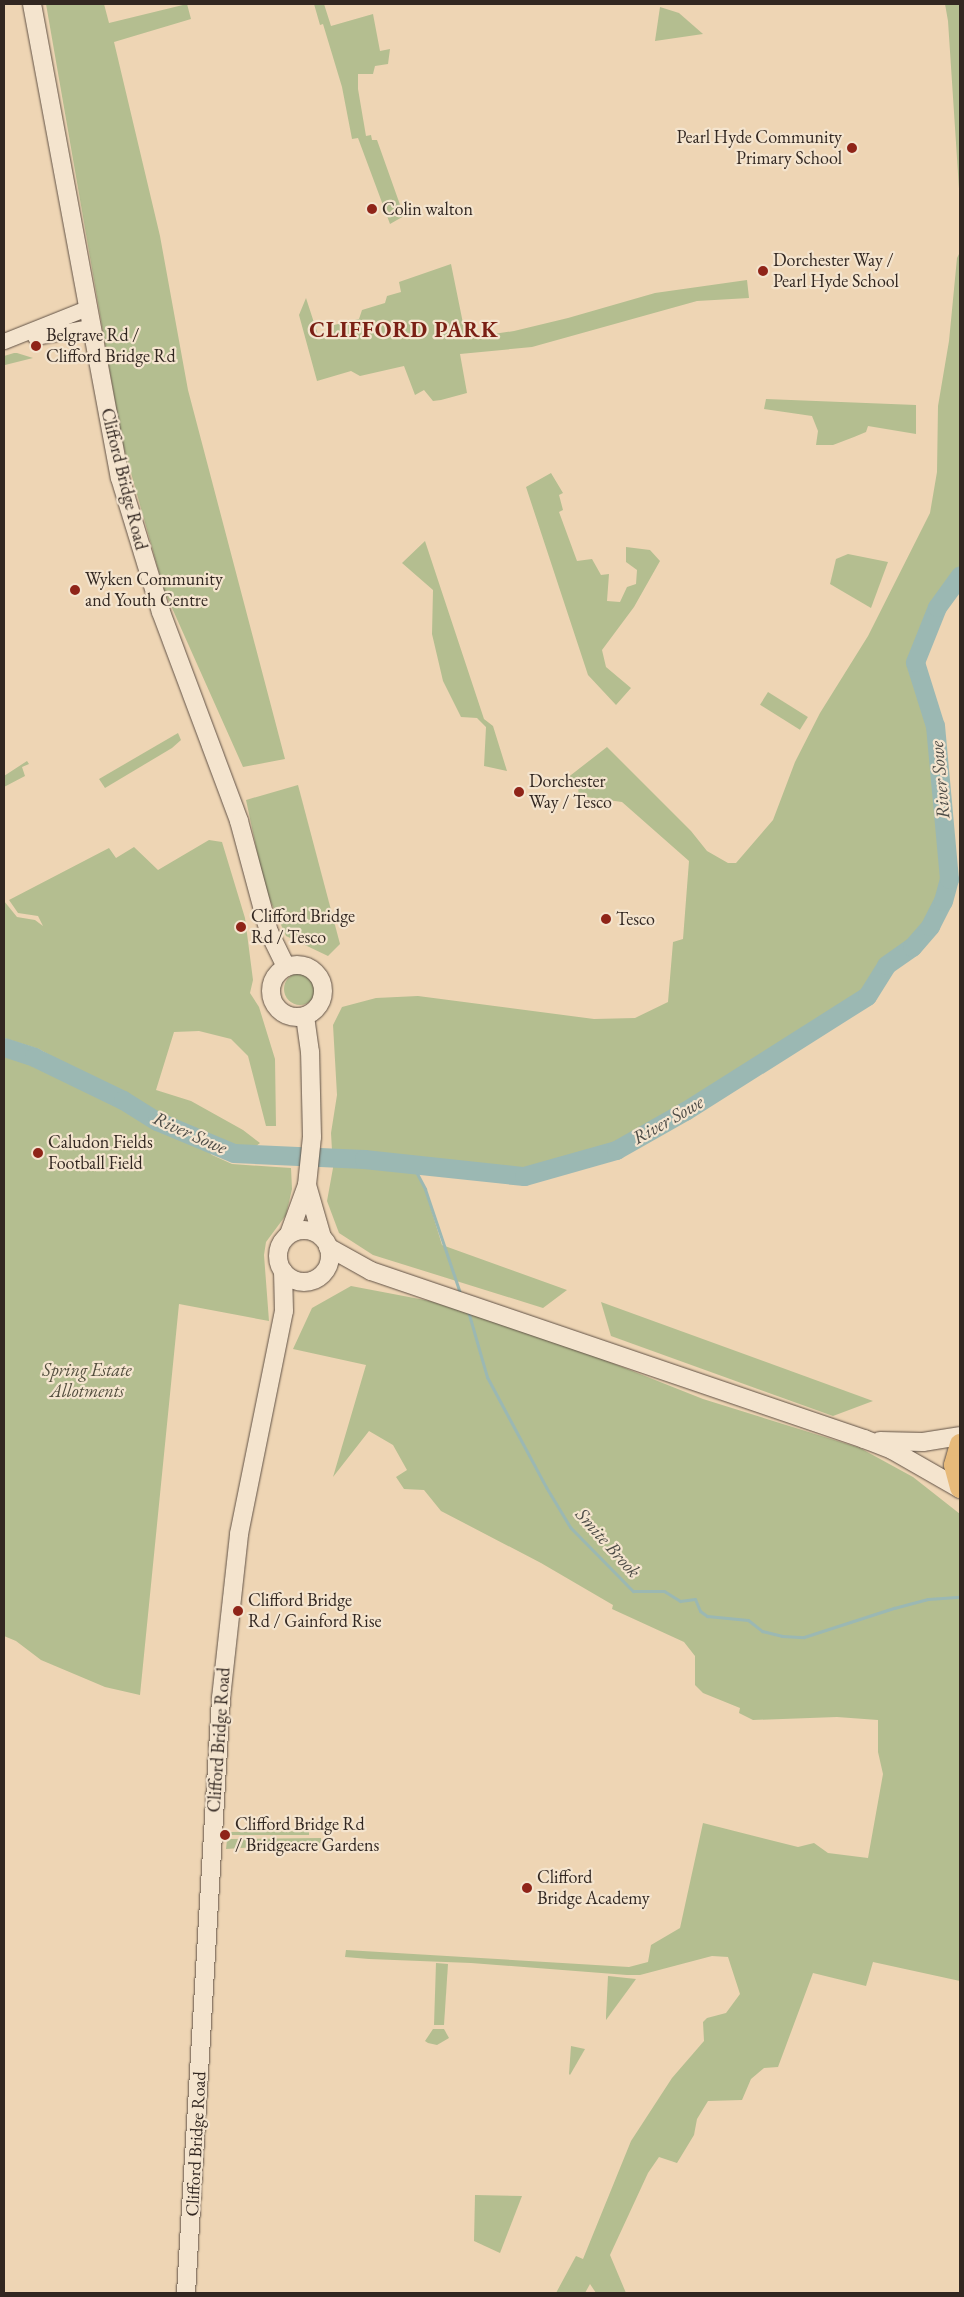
<!DOCTYPE html>
<html>
<head>
<meta charset="utf-8">
<style>
	body { margin:0 }
	#map { position:relative; width:964px; height:2297px; overflow:hidden; background:#eed5b4; font-family:"EB Garamond",serif }
	div>[style] { position:absolute }
	.green>* { inset:0; background:#b4be90; transform-origin:0 0 }
	.round { border-radius:50% }
	.stream>* { height:3px; margin:-1.5px; padding:0 1.5px; transform-origin:1.5px; border-radius:1.5px; background:#9bb8b3 }
	.river>* { height:19px; margin:-9.5px; padding:0 9.5px; transform-origin:9.5px; border-radius:9.5px; background:#9bb8b3 }
	.roads { filter:drop-shadow(0 0 1px #615246) drop-shadow(0 0 1px #615246) }
	.tertiary>* { height:15px; margin:-7.5px; padding:0 7.5px; transform-origin:7.5px; border-radius:7.5px; background:#f4e4ce }
	.secondary>* { height:18px; margin:-9px; padding:0 9px; transform-origin:9px; border-radius:9px; background:#f4e4ce }
	.secondary>.ring { margin:-9px; padding:0; box-sizing:content-box; background:none; border:18px solid #f4e4ce; border-radius:50% }
	.trunk>* { height:20px; margin:-10px; padding:0 10px; transform-origin:10px; border-radius:10px; background:#e7ba7a }
	.dots>* { width:14px; height:14px; translate:-50% -50%; box-sizing:border-box; border:2px solid #f4e4ce; border-radius:50% }
	span { translate:-50% -50%; white-space:nowrap; text-align:center; line-height:1.15; -webkit-text-stroke:4.5px #f4e4ce; paint-order:stroke }
	.poi-label { font-size:18px; color:#322721 }
	.right { translate:-100% -50%; text-align:right }
	.left { translate:0 -50%; text-align:left }
	.street-label { font-size:18px; color:#322721 }
	.park-label { font-size:18px; color:#524d3d; font-style:italic }
	.water-label { font-size:19px; color:#4c4b46; font-style:italic }
	.district-label { font-size:22px; color:#7a1f14; font-weight:700; letter-spacing:1px }
	.frame { position:absolute; inset:0; border:5px solid #322721; pointer-events:none }
</style>
</head>
<body>
<div id="map">
	<div class="green">
		<div style="clip-path:polygon(46px 4px,104px 4px,109px 23px,187px 4px,191px 19px,114px 42px,160px 236px,188px 390px,285px 759px,243px 767px,164px 590px,122px 441px)"></div>
		<div style="clip-path:polygon(314px 4px,324px 4px,331px 26px,373px 14px,380px 51px,390px 49px,388px 64px,375px 66px,373px 74px,358px 74px,358px 89px,366px 136px,371px 135px,372px 140px,377px 140px,404px 216px,390px 224px,358px 138px,352px 139px,342px 87px,323px 24px,320px 25px)"></div>
		<div style="clip-path:polygon(945px 4px,960px 4px,960px 204px,948px 21px)"></div>
		<div style="clip-path:polygon(660px 7px,679px 13px,703px 34px,655px 41px)"></div>
		<div style="clip-path:polygon(960px 252px,960px 587px,932px 627px,923px 656px,936px 703px,955px 875px,952px 897px,931px 936px,908px 958px,890px 969px,884px 984px,865px 1002px,835px 1024px,738px 1086px,614px 1159px,524px 1176px,413px 1166px,425px 1189px,442px 1245px,567px 1290px,543px 1308px,373px 1255px,339px 1233px,327px 1201px,333px 1168px,331px 1133px,337px 1095px,333px 1025px,342px 1007px,376px 998px,418px 996px,594px 1019px,635px 1018px,668px 1002px,673px 942px,683px 939px,689px 861px,622px 802px,579px 796px,577px 780px,562px 782px,607px 747px,691px 831px,707px 851px,728px 863px,736px 863px,773px 820px,795px 762px,820px 713px,868px 636px,930px 513px,937px 472px,938px 406px,949px 341px,957px 258px)"></div>
		<div style="clip-path:polygon(451px 264px,466px 338px,514px 331px,568px 318px,655px 293px,747px 280px,749px 298px,697px 301px,532px 347px,460px 354px,467px 393px,441px 400px,433px 401px,424px 390px,415px 395px,404px 366px,360px 376px,351px 371px,317px 381px,299px 315px,306px 298px,319px 338px,333px 334px,334px 325px,359px 319px,362px 310px,385px 303px,387px 296px,401px 292px,399px 282px)"></div>
		<div style="clip-path:polygon(14px 353px,17px 353px,33px 358px,5px 365px,4px 356px)"></div>
		<div style="clip-path:polygon(766px 399px,916px 405px,916px 434px,868px 426px,866px 432px,854px 437px,833px 445px,816px 445px,818px 431px,812px 416px,764px 409px)"></div>
		<div style="clip-path:polygon(551px 473px,563px 493px,559px 495px,563px 510px,559px 512px,577px 561px,592px 559px,601px 575px,609px 574px,607px 601px,620px 602px,627px 587px,636px 584px,637px 570px,626px 562px,626px 547px,650px 550px,660px 561px,634px 607px,602px 650px,606px 667px,631px 688px,616px 705px,588px 675px,526px 487px)"></div>
		<div style="clip-path:polygon(425px 541px,484px 719px,493px 726px,507px 771px,484px 766px,486px 727px,477px 718px,461px 717px,443px 681px,432px 634px,433px 590px,402px 563px)"></div>
		<div style="clip-path:polygon(848px 554px,888px 562px,871px 608px,830px 584px,836px 559px)"></div>
		<div style="left:768px;top:692px;width:47px;height:15px;rotate:32deg"></div>
		<div style="clip-path:polygon(178px 733px,181px 740px,172px 748px,105px 788px,99px 779px)"></div>
		<div style="clip-path:polygon(27px 761px,29px 764px,22px 767px,25px 776px,4px 787px,4px 776px)"></div>
		<div style="clip-path:polygon(298px 785px,340px 944px,328px 956px,286px 936px,265px 889px,246px 800px)"></div>
		<div style="clip-path:polygon(209px 840px,222px 842px,245px 918px,253px 980px,250px 993px,259px 1007px,275px 1059px,276px 1126px,266px 1126px,248px 1056px,231px 1039px,199px 1031px,174px 1032px,156px 1090px,191px 1101px,243px 1130px,260px 1143px,255px 1147px,225px 1145px,149px 1112px,39px 1049px,4px 1038px,4px 901px,17px 917px,35px 920px,43px 926px,38px 916px,18px 913px,9px 900px,109px 848px,116px 858px,134px 847px,158px 870px)"></div>
		<div class="round" style="left:284px;top:973px;width:32px;height:32px"></div>
		<div style="clip-path:polygon(4px 1054px,80px 1087px,168px 1135px,199px 1144px,212px 1155px,232px 1164px,291px 1168px,292px 1189px,286px 1215px,266px 1242px,264px 1255px,269px 1321px,179px 1304px,140px 1695px,105px 1687px,41px 1660px,16px 1641px,4px 1636px)"></div>
		<div style="clip-path:polygon(351px 1286px,430px 1301px,577px 1349px,703px 1399px,860px 1448px,913px 1477px,960px 1514px,960px 1981px,873px 1962px,866px 1986px,813px 1973px,778px 2067px,764px 2068px,751px 2079px,742px 2100px,708px 2101px,697px 2119px,694px 2135px,677px 2163px,659px 2157px,648px 2173px,610px 2255px,626px 2293px,596px 2293px,590px 2284px,585px 2293px,556px 2293px,576px 2256px,583px 2259px,631px 2141px,672px 2078px,704px 2041px,703px 2022px,707px 2018px,726px 2013px,740px 1994px,728px 1957px,712px 1956px,640px 1975px,627px 1975px,471px 1963px,369px 1959px,345px 1957px,346px 1950px,629px 1967px,648px 1962px,651px 1945px,680px 1928px,703px 1823px,798px 1847px,814px 1843px,828px 1853px,868px 1858px,883px 1774px,878px 1752px,878px 1720px,837px 1717px,753px 1720px,739px 1713px,740px 1708px,703px 1693px,695px 1685px,695px 1656px,684px 1642px,612px 1609px,613px 1605px,541px 1563px,441px 1511px,424px 1490px,404px 1489px,396px 1477px,407px 1470px,393px 1445px,369px 1431px,333px 1477px,366px 1365px,293px 1349px,312px 1308px)"></div>
		<div style="clip-path:polygon(601px 1302px,873px 1401px,833px 1416px,611px 1336px)"></div>
		<div style="clip-path:polygon(309px 1831px,309px 1835px,227px 1835px,229px 1832px)"></div>
		<div style="clip-path:polygon(321px 1838px,321px 1843px,226px 1849px,227px 1840px,230px 1839px)"></div>
		<div style="clip-path:polygon(436px 1963px,448px 1964px,444px 2025px,434px 2025px)"></div>
		<div style="clip-path:polygon(608px 1976px,636px 1979px,606px 2020px,606px 2016px)"></div>
		<div style="clip-path:polygon(433px 2029px,444px 2029px,449px 2038px,437px 2045px,428px 2043px,425px 2041px)"></div>
		<div style="clip-path:polygon(571px 2046px,585px 2049px,570px 2075px,569px 2074px)"></div>
		<div style="clip-path:polygon(475px 2195px,522px 2196px,500px 2253px,474px 2241px)"></div>
	</div>
	<div class="stream">
		<div style="left:413px;top:1166px;width:26px;rotate:62deg"></div>
		<div style="left:425px;top:1189px;width:113px;rotate:71.4deg"></div>
		<div style="left:468px;top:1311px;width:69px;rotate:73.9deg"></div>
		<div style="left:487px;top:1377px;width:125px;rotate:61.8deg"></div>
		<div style="left:546px;top:1487px;width:47px;rotate:59deg"></div>
		<div style="left:570px;top:1527px;width:90px;rotate:45.5deg"></div>
		<div style="left:633px;top:1591px;width:31px"></div>
		<div style="left:664px;top:1591px;width:19px;rotate:32deg"></div>
		<div style="left:680px;top:1601px;width:15px;rotate:-8deg"></div>
		<div style="left:695px;top:1599px;width:13px;rotate:67deg"></div>
		<div style="left:700px;top:1611px;width:9px;rotate:36deg"></div>
		<div style="left:707px;top:1616px;width:41px;rotate:5.6deg"></div>
		<div style="left:748px;top:1620px;width:18px;rotate:38deg"></div>
		<div style="left:762px;top:1631px;width:21px;rotate:14deg"></div>
		<div style="left:782px;top:1636px;width:22px;rotate:3deg"></div>
		<div style="left:804px;top:1637px;width:95px;rotate:-17.9deg"></div>
		<div style="left:894px;top:1608px;width:35px;rotate:-15deg"></div>
		<div style="left:928px;top:1599px;width:32px;rotate:-4deg"></div>
	</div>
	<div class="river">
		<div style="left:4px;top:1047px;width:32px;rotate:18deg"></div>
		<div style="left:34px;top:1057px;width:99px;rotate:25.8deg"></div>
		<div style="left:123px;top:1100px;width:40px;rotate:32deg"></div>
		<div style="left:157px;top:1121px;width:83px;rotate:22.6deg"></div>
		<div style="left:234px;top:1153px;width:130px;rotate:2.6deg"></div>
		<div style="left:364px;top:1159px;width:161px;rotate:6.1deg"></div>
		<div style="left:524px;top:1176px;width:96px;rotate:-15.8deg"></div>
		<div style="left:616px;top:1150px;width:79px;rotate:-29.5deg"></div>
		<div style="left:685px;top:1111px;width:215px;rotate:-32.3deg"></div>
		<div style="left:867px;top:996px;width:36px;rotate:-58deg"></div>
		<div style="left:886px;top:965px;width:32px;rotate:-35deg"></div>
		<div style="left:912px;top:947px;width:28px;rotate:-49deg"></div>
		<div style="left:930px;top:926px;width:28px;rotate:-63deg"></div>
		<div style="left:943px;top:901px;width:23px;rotate:-75deg"></div>
		<div style="left:949px;top:879px;width:154px;rotate:-95.2deg"></div>
		<div style="left:935px;top:726px;width:67px;rotate:-107.4deg"></div>
		<div style="left:915px;top:662px;width:59px;rotate:-68.2deg"></div>
		<div style="left:937px;top:607px;width:39px;rotate:-54deg"></div>
	</div>
	<div class="roads">
		<div class="tertiary">
			<div style="left:35px;top:337px;width:56px;rotate:-10.3deg"></div>
			<div style="left:4px;top:341px;width:89px;rotate:-21.7deg"></div>
		</div>
		<div class="secondary">
			<div style="left:32px;top:4px;width:482px;rotate:79.5deg"></div>
			<div style="left:120px;top:478px;width:140px;rotate:73deg"></div>
			<div style="left:161px;top:612px;width:223px;rotate:69.5deg"></div>
			<div style="left:239px;top:821px;width:115px;rotate:74.9deg"></div>
			<div style="left:269px;top:932px;width:39px;rotate:64deg"></div>
			<div class="ring" style="left:271px;top:965px;width:34px;height:34px"></div>
			<div style="left:307px;top:1185px;width:54px;rotate:73.9deg"></div>
			<div class="ring" style="left:278px;top:1230px;width:34px;height:34px"></div>
			<div style="left:289px;top:1234px;width:52px;rotate:-69.8deg"></div>
			<div style="left:307px;top:1185px;width:48px;rotate:-84.1deg"></div>
			<div style="left:312px;top:1137px;width:85px;rotate:-91.3deg"></div>
			<div style="left:310px;top:1052px;width:36px;rotate:-98deg"></div>
			<div style="left:328px;top:1247px;width:49px;rotate:29.2deg"></div>
			<div style="left:371px;top:1271px;width:521px;rotate:18.82deg"></div>
			<div style="left:864px;top:1439px;width:30px;rotate:21deg"></div>
			<div style="left:892px;top:1450px;width:78px;rotate:29.8deg"></div>
			<div style="left:880px;top:1441px;width:43px;rotate:1.3deg"></div>
			<div style="left:923px;top:1442px;width:37px;rotate:-9deg"></div>
			<div style="left:186px;top:2293px;width:596px;rotate:-86.63deg"></div>
			<div style="left:221px;top:1698px;width:165px;rotate:-83.7deg"></div>
			<div style="left:239px;top:1534px;width:227px;rotate:-78.6deg"></div>
			<div style="left:284px;top:1311px;width:40px;rotate:-91.4deg"></div>
		</div>
		<div class="trunk">
			<div style="left:960px;top:1444px;width:22px;rotate:106deg"></div>
			<div style="left:954px;top:1465px;width:24px;rotate:75deg"></div>
		</div>
	</div>
	<div class="dots">
		<div style="left:852px;top:148px;background:#8f2418"></div>
		<div style="left:372px;top:209px;background:#8f2418"></div>
		<div style="left:763px;top:271px;background:#8f2418"></div>
		<div style="left:36px;top:346px;background:#8f2418"></div>
		<div style="left:75px;top:590px;background:#8f2418"></div>
		<div style="left:519px;top:792px;background:#8f2418"></div>
		<div style="left:606px;top:919px;background:#8f2418"></div>
		<div style="left:241px;top:927px;background:#8f2418"></div>
		<div style="left:38px;top:1153px;background:#8f2418"></div>
		<div style="left:238px;top:1611px;background:#8f2418"></div>
		<div style="left:225px;top:1835px;background:#8f2418"></div>
		<div style="left:527px;top:1888px;background:#8f2418"></div>
	</div>
	<div class="poi-label">
		<span class="right" style="left:842px;top:148px">Pearl Hyde Community<br>Primary School</span>
		<span class="left" style="left:382px;top:209px">Colin walton</span>
		<span class="left" style="left:773px;top:271px">Dorchester Way /<br>Pearl Hyde School</span>
		<span class="left" style="left:46px;top:346px">Belgrave Rd /<br>Clifford Bridge Rd</span>
		<span class="left" style="left:85px;top:590px">Wyken Community<br>and Youth Centre</span>
		<span class="left" style="left:529px;top:792px">Dorchester<br>Way / Tesco</span>
		<span class="left" style="left:251px;top:927px">Clifford Bridge<br>Rd / Tesco</span>
		<span class="left" style="left:616px;top:919px">Tesco</span>
		<span class="left" style="left:48px;top:1153px">Caludon Fields<br>Football Field</span>
		<span class="left" style="left:248px;top:1611px">Clifford Bridge<br>Rd / Gainford Rise</span>
		<span class="left" style="left:235px;top:1835px">Clifford Bridge Rd<br>/ Bridgeacre Gardens</span>
		<span class="left" style="left:537px;top:1888px">Clifford<br>Bridge Academy</span>
	</div>
	<div class="street-label">
		<span style="left:124px;top:479px;rotate:76deg">Clifford Bridge Road</span>
		<span style="left:219px;top:1740px;rotate:-86deg">Clifford Bridge Road</span>
		<span style="left:196px;top:2144px;rotate:-87deg">Clifford Bridge Road</span>
	</div>
	<div class="park-label">
		<span style="left:87px;top:1381px">Spring Estate<br>Allotments</span>
	</div>
	<div class="water-label">
		<span style="left:940px;top:780px;rotate:-95deg">River Sowe</span>
		<span style="left:668px;top:1120px;rotate:-30deg">River Sowe</span>
		<span style="left:190px;top:1133px;rotate:24deg">River Sowe</span>
		<span style="left:608px;top:1543px;rotate:48deg">Smite Brook</span>
	</div>
	<div class="district-label">
		<span style="left:404px;top:330px">CLIFFORD PARK</span>
	</div>
	<div class="frame"></div>
</div>
</body>
</html>
